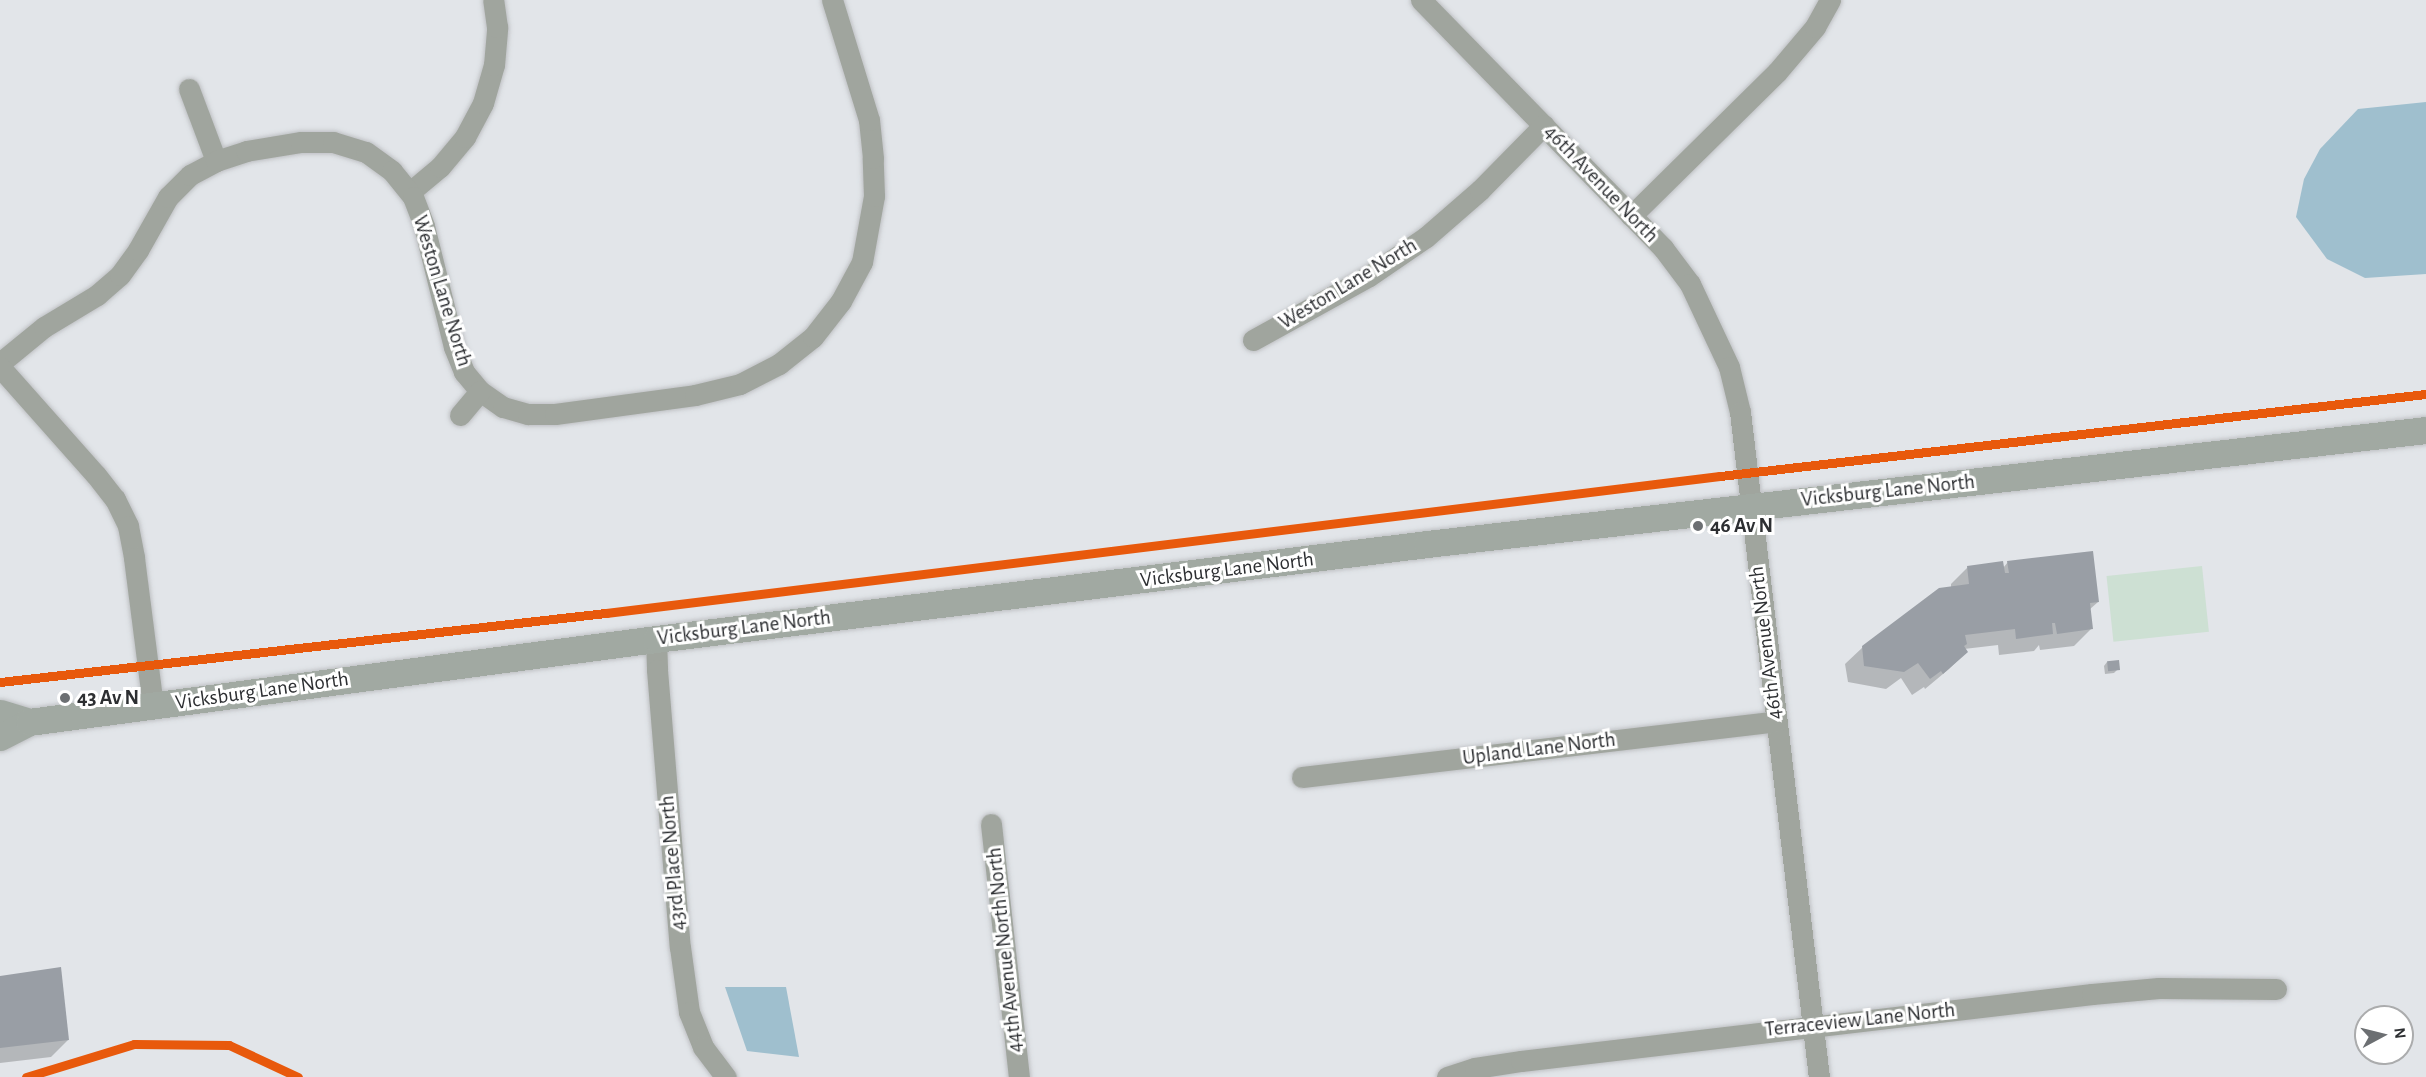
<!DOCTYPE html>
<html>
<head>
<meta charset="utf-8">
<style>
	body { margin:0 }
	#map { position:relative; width:2426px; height:1077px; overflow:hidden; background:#e2e5e9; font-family:"Alegreya Sans",sans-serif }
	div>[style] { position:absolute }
	.green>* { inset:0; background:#cde0d3; transform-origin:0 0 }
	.water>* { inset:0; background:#9fbfce }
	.shadow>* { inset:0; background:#0003 }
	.building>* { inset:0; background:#999ea5; transform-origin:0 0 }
	.roads { filter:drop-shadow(0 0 2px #bfc1c4) drop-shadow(0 0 2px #bfc1c4) }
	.minor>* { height:21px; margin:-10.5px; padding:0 10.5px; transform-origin:10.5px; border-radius:10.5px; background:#a0a59e }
	.major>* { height:27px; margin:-13.5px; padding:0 13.5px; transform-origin:13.5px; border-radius:13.5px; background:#a1a9a2 }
	.cycleway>* { height:9px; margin:-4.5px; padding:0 4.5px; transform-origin:4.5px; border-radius:4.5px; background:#e8590c }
	.dots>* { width:16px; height:16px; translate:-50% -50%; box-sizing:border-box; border:3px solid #fff; border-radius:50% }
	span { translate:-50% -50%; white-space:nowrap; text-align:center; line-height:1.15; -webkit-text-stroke:6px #fff; paint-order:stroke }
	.street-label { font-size:21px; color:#2d2f32 }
	.poi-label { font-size:21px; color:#2d2f32; font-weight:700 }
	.left { translate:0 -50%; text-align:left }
	.north { position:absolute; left:2354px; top:1005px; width:60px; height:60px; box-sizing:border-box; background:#fff; border:2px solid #abacad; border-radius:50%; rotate:83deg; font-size:16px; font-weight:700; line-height:24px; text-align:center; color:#2d2f32 }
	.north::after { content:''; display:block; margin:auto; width:21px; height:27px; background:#6c6f72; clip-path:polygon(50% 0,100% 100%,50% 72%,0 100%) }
</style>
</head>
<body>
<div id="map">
	<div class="green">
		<div style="left:2202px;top:566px;width:66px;height:96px;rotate:84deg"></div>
	</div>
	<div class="water">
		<div style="clip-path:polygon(2426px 102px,2426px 274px,2365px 278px,2327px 259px,2296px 217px,2304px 179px,2320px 149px,2358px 109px)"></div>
		<div style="clip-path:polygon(725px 987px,786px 987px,799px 1057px,747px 1051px)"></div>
	</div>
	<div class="shadow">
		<div style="clip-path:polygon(2008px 562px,2098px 602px,2089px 610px,2091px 629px,2074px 646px,2040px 650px,2039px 645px,2034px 651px,1999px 655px,1998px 645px,1964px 649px,1966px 652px,1949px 669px,1925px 689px,1924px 687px,1912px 695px,1901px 678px,1886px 689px,1848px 682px,1845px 664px,1863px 647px,1951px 588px,1951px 584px,1968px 567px,2003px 568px)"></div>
		<div style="clip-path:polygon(2107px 662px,2118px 669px,2114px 673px,2105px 674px,2104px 666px)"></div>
		<div style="clip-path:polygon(0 976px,68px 1040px,51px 1057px,0 1063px)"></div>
	</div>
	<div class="building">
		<div style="clip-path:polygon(2093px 551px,2099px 602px,2090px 603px,2093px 629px,2057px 634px,2055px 623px,2052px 623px,2053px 634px,2016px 639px,2015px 629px,1965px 635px,1967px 644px,1964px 646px,1968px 652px,1943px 674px,1941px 671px,1930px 679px,1918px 663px,1904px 672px,1864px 666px,1862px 646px,1939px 588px,1969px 584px,1967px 566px,2003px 561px,2005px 573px,2009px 573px,2007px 561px)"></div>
		<div style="left:2119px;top:660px;width:10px;height:12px;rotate:84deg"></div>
		<div style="clip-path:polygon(61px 967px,69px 1040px,0 1048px,0 976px)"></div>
	</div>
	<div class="roads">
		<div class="minor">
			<div style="left:1421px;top:0;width:347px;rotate:45.7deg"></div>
			<div style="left:1663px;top:248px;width:45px;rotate:53.1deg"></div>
			<div style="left:1690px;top:284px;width:92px;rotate:64.8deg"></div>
			<div style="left:1729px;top:367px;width:46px;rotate:76.3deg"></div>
			<div style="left:1740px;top:412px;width:670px;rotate:83.23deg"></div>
			<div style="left:189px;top:89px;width:77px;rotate:69.4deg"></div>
			<div style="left:410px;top:192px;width:39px;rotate:-40deg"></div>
			<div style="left:440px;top:167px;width:39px;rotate:-50deg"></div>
			<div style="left:465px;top:137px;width:38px;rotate:-62deg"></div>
			<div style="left:483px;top:103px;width:40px;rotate:-74deg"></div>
			<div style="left:494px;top:65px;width:38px;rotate:-85deg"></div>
			<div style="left:497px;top:27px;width:27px;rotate:-98deg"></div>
			<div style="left:1631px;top:216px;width:205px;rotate:-44.6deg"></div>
			<div style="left:1777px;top:72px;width:59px;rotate:-49.8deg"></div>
			<div style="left:1815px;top:27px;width:31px;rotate:-61deg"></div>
			<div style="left:1253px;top:340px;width:132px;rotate:-28.9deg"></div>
			<div style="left:1369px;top:276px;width:69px;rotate:-34.4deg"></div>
			<div style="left:1426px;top:237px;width:72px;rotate:-41deg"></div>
			<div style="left:1480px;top:190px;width:91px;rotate:-45.4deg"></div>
			<div style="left:0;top:363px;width:57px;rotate:-39.3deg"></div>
			<div style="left:44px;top:327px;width:62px;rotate:-31.1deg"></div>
			<div style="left:97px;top:295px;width:30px;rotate:-41deg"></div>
			<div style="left:120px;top:275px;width:31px;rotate:-54deg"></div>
			<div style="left:138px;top:250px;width:61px;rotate:-60.5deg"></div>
			<div style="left:168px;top:197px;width:31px;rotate:-45deg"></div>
			<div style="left:190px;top:175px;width:30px;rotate:-28deg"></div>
			<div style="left:216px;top:161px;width:32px;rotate:-18deg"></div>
			<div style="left:246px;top:151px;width:56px;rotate:-9.3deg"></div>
			<div style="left:301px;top:142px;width:32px"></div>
			<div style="left:333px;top:142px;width:34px;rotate:17deg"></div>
			<div style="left:366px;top:152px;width:32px;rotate:36deg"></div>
			<div style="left:392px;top:171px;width:33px;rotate:51deg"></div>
			<div style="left:413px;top:197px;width:31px;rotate:69deg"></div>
			<div style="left:424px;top:226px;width:125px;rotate:76.1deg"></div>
			<div style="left:454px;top:347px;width:27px;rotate:68deg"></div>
			<div style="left:464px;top:372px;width:25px;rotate:50deg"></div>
			<div style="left:480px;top:391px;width:28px;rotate:35deg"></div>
			<div style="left:503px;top:407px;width:26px;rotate:16deg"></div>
			<div style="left:528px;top:414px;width:27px"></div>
			<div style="left:555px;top:414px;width:141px;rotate:-7.7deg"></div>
			<div style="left:695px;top:395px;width:46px;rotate:-13.7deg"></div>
			<div style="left:740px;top:384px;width:44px;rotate:-27.1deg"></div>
			<div style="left:779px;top:364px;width:43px;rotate:-38.5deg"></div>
			<div style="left:813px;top:337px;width:46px;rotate:-52.1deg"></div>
			<div style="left:841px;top:301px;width:44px;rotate:-61.7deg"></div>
			<div style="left:862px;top:262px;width:67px;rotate:-79.7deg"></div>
			<div style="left:874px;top:196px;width:38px;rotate:-92deg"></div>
			<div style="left:873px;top:158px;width:38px;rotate:-96deg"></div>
			<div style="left:869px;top:120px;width:126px;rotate:-107.1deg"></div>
			<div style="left:0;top:367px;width:144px;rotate:48.4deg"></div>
			<div style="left:96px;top:475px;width:31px;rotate:52deg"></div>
			<div style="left:115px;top:499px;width:30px;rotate:64deg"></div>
			<div style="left:128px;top:526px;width:33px;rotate:79deg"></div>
			<div style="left:134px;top:558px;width:149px;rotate:82.7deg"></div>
			<div style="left:460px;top:415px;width:31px;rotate:-50deg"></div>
			<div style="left:656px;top:639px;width:31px;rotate:88deg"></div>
			<div style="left:657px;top:670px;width:278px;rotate:85.3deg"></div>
			<div style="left:680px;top:947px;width:66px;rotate:82.1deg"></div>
			<div style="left:689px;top:1012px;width:38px;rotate:68deg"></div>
			<div style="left:703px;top:1047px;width:38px;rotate:53deg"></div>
			<div style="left:1302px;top:777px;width:477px;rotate:-6.7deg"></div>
			<div style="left:991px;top:824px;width:255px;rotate:83.7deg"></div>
			<div style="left:1447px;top:1077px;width:29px;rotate:-18deg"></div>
			<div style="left:1475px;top:1068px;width:47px;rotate:-8.7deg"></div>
			<div style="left:1521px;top:1061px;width:575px;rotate:-6.69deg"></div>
			<div style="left:2092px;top:994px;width:67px;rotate:-5.1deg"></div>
			<div style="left:2159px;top:988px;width:117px;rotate:0.5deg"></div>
		</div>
		<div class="major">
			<div style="left:0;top:713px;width:30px;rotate:17deg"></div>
			<div style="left:0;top:737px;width:33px;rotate:-27deg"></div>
			<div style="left:29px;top:722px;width:632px;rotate:-7.54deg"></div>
			<div style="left:656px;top:639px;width:777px;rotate:-7.02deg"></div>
			<div style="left:1427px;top:544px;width:1005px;rotate:-6.51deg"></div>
		</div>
	</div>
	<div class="cycleway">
		<div style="left:0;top:682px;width:610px;rotate:-6.5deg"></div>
		<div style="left:606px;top:613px;width:1122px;rotate:-7.01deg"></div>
		<div style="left:1720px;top:476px;width:711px;rotate:-6.63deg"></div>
		<div style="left:26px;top:1077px;width:113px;rotate:-17deg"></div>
		<div style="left:134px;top:1044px;width:95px;rotate:0.6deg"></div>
		<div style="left:229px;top:1045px;width:76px;rotate:24.9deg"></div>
	</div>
	<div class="dots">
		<div style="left:1698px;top:526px;background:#6c6f72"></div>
		<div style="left:65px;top:698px;background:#6c6f72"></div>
	</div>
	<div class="street-label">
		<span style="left:1601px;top:184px;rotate:46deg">46th Avenue North</span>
		<span style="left:1348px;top:284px;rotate:-31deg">Weston Lane North</span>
		<span style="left:442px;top:291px;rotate:73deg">Weston Lane North</span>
		<span style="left:1888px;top:491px;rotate:-6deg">Vicksburg Lane North</span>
		<span style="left:1227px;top:570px;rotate:-7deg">Vicksburg Lane North</span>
		<span style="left:744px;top:628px;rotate:-7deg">Vicksburg Lane North</span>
		<span style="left:1766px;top:643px;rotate:-97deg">46th Avenue North</span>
		<span style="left:262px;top:691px;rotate:-8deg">Vicksburg Lane North</span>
		<span style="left:1539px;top:749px;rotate:-7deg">Upland Lane North</span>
		<span style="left:673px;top:863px;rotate:-95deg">43rd Place North</span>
		<span style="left:1005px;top:950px;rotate:-96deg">44th Avenue North North</span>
		<span style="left:1860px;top:1020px;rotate:-6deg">Terraceview Lane North</span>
	</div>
	<div class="poi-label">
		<span class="left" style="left:1710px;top:526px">46 Av N</span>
		<span class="left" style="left:77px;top:698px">43 Av N</span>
	</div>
	<div class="north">N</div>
</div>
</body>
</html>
